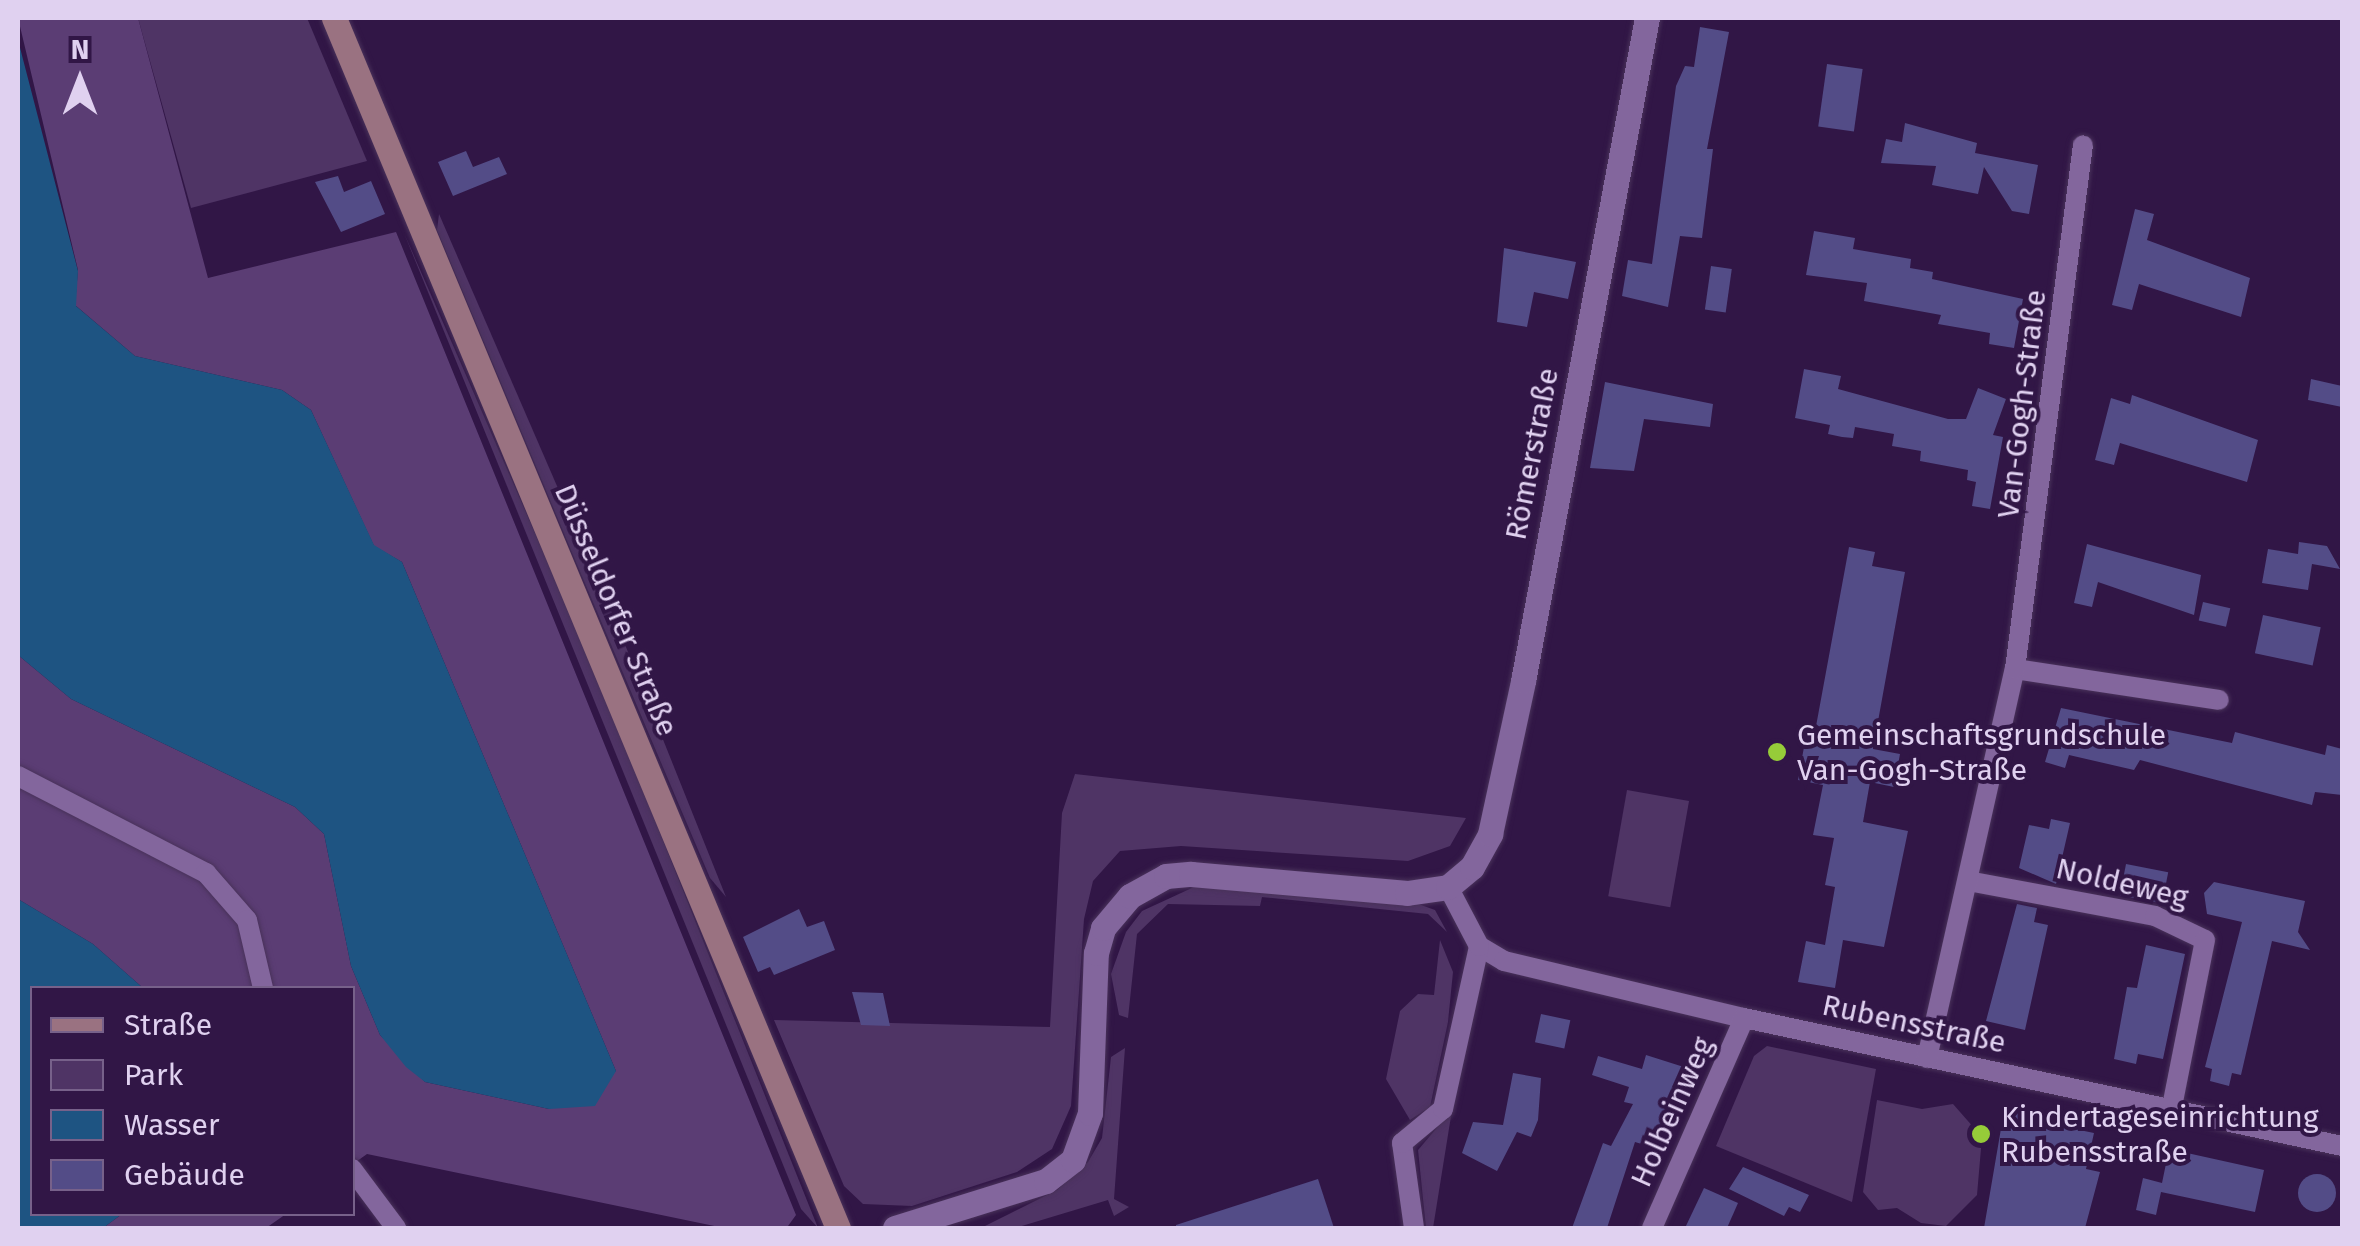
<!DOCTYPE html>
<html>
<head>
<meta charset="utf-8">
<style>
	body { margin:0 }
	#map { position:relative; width:2360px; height:1246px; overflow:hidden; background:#311646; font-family:"Fira Sans",sans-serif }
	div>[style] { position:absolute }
	.green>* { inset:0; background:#4f3465; transform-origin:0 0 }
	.forest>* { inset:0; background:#5b3d74 }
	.water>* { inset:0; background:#1e5482 }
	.building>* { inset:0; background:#534c87; transform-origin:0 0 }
	.round { border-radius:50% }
	.roads { filter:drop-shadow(0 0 2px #49325a) drop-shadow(0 0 2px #49325a) }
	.minor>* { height:20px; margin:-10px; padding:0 10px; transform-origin:10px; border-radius:10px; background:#83669d }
	.tertiary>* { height:25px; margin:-12.5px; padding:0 12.5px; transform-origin:12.5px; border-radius:12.5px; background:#83669d }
	.secondary>* { height:25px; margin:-12.5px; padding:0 12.5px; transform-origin:12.5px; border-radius:12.5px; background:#9a7281 }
	.dots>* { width:28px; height:28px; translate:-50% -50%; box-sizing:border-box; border:5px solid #311646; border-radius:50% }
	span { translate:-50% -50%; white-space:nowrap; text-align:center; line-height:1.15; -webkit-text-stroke:8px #311646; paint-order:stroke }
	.street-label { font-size:30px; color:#e0d1f0 }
	.poi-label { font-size:30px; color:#e0d1f0 }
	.left { translate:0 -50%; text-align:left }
	.frame { position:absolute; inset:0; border:20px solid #e0d1f0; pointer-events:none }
	.legend { position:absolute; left:30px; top:986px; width:325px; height:230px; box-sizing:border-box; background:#311646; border:2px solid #77618a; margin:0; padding:12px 18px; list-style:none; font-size:30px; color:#e0d1f0 }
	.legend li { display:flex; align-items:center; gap:20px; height:50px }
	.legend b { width:50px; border:2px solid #77618a }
	.north { position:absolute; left:30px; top:30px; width:100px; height:100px; -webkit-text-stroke:8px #311646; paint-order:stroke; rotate:0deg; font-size:28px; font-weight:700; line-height:40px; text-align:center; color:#e0d1f0 }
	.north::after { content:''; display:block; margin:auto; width:35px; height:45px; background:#e0d1f0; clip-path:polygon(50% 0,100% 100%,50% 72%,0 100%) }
</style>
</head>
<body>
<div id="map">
	<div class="green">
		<div style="clip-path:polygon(138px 18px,307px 18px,367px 161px,191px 208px)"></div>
		<div style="clip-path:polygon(439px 214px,616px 622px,726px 897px,710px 878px,578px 567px,437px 230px)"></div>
		<div style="clip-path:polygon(404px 233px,596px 673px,818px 1228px,801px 1209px)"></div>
		<div style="clip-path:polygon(1075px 774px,1466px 818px,1450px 846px,1408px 861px,1181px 846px,1120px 851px,1093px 881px,1084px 919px,1071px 1106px,1052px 1149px,1017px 1172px,912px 1206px,863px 1204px,844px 1186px,774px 1020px,1050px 1027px,1062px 813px)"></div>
		<div style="left:1627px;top:790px;width:63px;height:108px;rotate:10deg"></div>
		<div style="clip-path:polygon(1194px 887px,1410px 901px,1435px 910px,1447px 932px,1428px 914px,1262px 897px,1260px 906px,1168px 904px,1137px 934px,1128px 1018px,1119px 1015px,1111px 974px,1126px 932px,1142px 911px)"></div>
		<div style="clip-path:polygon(1440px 940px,1453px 972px,1448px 1022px,1430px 1107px,1410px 1120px,1386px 1079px,1400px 1011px,1418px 994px,1434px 995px)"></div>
		<div style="clip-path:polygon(1767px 1046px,1876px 1069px,1852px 1202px,1716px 1146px,1754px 1056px)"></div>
		<div style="clip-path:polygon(1125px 1048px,1114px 1199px,1129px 1207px,1114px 1216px,1108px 1200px,1015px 1228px,981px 1228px,1057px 1190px,1088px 1162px,1102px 1138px,1111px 1057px)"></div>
		<div style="clip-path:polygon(1877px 1100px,1922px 1109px,1953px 1104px,1982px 1137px,1977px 1195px,1946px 1226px,1921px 1223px,1897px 1208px,1878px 1210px,1863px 1192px)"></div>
		<div style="clip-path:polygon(1452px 1110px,1433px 1228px,1426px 1228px,1418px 1150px)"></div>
	</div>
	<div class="forest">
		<div style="clip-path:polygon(18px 18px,138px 18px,208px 278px,396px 232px,796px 1215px,788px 1226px,724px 1228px,367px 1154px,353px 1164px,352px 988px,143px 988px,93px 944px,18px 899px,18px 655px,71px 699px,295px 807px,324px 834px,351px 966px,380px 1035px,425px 1082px,549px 1109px,616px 1071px,402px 562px,374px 546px,311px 410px,282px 390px,135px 356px,75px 305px,78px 270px)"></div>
		<div style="clip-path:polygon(122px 1214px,286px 1214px,266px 1228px,103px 1228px)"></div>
	</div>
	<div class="water">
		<div style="clip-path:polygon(18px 40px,78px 271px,76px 306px,135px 356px,282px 390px,311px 410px,374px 545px,402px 562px,616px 1071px,595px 1106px,549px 1109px,425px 1082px,406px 1067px,380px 1035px,351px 966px,324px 834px,295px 807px,71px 699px,18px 655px)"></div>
		<div style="clip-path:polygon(18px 899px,93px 944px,143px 988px,32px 988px,32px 1214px,122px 1214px,103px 1228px,18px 1228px)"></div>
	</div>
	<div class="building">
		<div style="clip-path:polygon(1700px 27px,1729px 32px,1707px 149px,1713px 149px,1702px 238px,1680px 236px,1668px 307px,1622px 296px,1628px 260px,1652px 264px,1676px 86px,1685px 66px,1694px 67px)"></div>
		<div style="left:1827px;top:64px;width:36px;height:63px;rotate:8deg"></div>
		<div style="clip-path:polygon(1905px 123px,1977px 143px,1975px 153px,2038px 165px,2029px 214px,2012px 211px,1984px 167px,1978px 194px,1932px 185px,1936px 166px,1881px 163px,1886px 139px,1902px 142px)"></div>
		<div style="clip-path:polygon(466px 151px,473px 167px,499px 157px,507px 174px,453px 196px,438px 162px)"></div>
		<div style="clip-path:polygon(338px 176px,344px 192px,371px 181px,385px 214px,341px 232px,315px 182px)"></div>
		<div style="clip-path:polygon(2135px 209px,2154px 214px,2147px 240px,2250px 278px,2241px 317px,2139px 284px,2132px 310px,2112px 305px)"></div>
		<div style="clip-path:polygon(1814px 231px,1855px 238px,1853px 249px,1911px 259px,1910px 268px,1933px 272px,1932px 279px,2023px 299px,2014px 348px,1989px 344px,1990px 333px,1938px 324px,1941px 315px,1864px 301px,1867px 283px,1806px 275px)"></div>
		<div style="clip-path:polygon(1504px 248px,1576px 262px,1568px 299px,1534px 292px,1527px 327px,1497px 322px)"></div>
		<div style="left:1711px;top:266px;width:21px;height:44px;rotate:8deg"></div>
		<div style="clip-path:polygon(1804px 369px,1841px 376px,1838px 389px,1948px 419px,1966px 419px,1978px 388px,2006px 399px,1993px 435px,2003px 437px,1990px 509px,1972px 506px,1976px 482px,1967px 480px,1968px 470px,1920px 461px,1921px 451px,1892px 446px,1894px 434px,1855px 427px,1853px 438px,1842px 437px,1828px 434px,1830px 425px,1795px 418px)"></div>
		<div style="clip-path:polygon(2311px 379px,2342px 386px,2342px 407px,2308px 400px)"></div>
		<div style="clip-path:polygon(1605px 382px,1713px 404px,1710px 427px,1644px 419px,1634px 471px,1590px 468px)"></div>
		<div style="clip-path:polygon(2132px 395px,2258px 440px,2247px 482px,2120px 443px,2114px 465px,2095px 460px,2111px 398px,2130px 404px)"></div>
		<div style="clip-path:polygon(2299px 542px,2327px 546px,2340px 569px,2312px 564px,2308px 590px,2262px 583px,2268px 549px,2298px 554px)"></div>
		<div style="clip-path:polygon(2087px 544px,2201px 575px,2194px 615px,2098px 582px,2092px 607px,2074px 603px)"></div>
		<div style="clip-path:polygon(1849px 547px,1875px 552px,1872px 566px,1905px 572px,1873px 749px,1900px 754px,1894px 787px,1870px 782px,1863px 822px,1908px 831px,1884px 947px,1843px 940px,1835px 988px,1798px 982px,1806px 941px,1825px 945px,1835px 887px,1825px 885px,1834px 838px,1813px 835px,1823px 785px,1798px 780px,1804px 747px,1812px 748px)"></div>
		<div style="left:2203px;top:602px;width:28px;height:19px;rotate:13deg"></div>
		<div style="left:2263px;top:615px;width:59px;height:39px;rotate:12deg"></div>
		<div style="clip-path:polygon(2061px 708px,2232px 743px,2235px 732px,2325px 755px,2327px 745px,2342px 749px,2342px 795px,2315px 792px,2312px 805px,2140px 760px,2134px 770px,2069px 755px,2065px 768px,2045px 762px)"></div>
		<div style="clip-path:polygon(2051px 819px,2070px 823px,2056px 884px,2019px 868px,2029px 825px,2049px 829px)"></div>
		<div style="left:2126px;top:864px;width:43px;height:32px;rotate:11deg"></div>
		<div style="clip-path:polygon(2214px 882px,2305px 901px,2298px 932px,2310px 950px,2272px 941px,2241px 1075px,2232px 1073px,2229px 1086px,2210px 1081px,2212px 1069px,2205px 1067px,2242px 922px,2207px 914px,2204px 893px)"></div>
		<div style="clip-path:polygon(2017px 904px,2037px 908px,2034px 922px,2048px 925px,2025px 1030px,1986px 1021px)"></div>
		<div style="clip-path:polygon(799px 909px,807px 927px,824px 921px,835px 950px,774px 975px,770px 967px,758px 972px,743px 937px)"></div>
		<div style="clip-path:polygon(2146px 945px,2185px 954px,2163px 1059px,2138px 1054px,2136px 1064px,2114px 1059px,2127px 987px,2137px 988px)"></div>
		<div style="clip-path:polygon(852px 992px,883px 993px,890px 1026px,861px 1025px)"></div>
		<div style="left:1541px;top:1014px;width:30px;height:29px;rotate:12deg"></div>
		<div style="clip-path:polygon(1646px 1055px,1687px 1068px,1676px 1106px,1669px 1103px,1655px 1148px,1635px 1142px,1607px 1228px,1572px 1228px,1603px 1143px,1611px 1146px,1633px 1104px,1624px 1102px,1629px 1087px,1592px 1075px,1598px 1056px,1642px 1069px)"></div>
		<div style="clip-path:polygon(1513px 1073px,1541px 1078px,1538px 1120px,1531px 1137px,1517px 1132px,1497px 1171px,1462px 1153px,1473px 1122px,1503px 1125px)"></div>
		<div style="clip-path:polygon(2004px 1111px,2067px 1120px,2065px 1127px,2094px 1133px,2086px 1169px,2100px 1172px,2085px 1228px,1984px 1228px)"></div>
		<div style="clip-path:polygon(2169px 1149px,2264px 1170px,2255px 1212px,2161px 1192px,2156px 1215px,2136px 1210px,2143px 1178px,2162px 1183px)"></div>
		<div style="clip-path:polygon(1743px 1167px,1809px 1195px,1800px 1212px,1789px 1207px,1784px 1216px,1729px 1189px)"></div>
		<div class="round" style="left:2298px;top:1174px;width:38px;height:38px"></div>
		<div style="clip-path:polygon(1318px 1179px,1334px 1228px,1176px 1228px,1176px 1225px)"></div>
		<div style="clip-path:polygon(1704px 1188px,1738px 1203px,1727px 1228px,1685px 1228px)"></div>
	</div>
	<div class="roads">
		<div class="minor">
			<div style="left:2015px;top:669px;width:206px;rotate:8.6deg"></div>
			<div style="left:18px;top:776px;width:212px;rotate:27.3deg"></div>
			<div style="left:206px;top:873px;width:62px;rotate:48.9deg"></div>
			<div style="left:247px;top:920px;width:70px;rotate:76.8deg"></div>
			<div style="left:1968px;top:881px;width:190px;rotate:10.6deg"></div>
			<div style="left:2155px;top:916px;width:55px;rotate:25.6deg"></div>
			<div style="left:2205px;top:940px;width:174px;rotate:101.2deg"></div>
			<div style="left:1479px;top:946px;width:29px;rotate:31deg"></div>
			<div style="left:1504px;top:961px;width:247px;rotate:13.4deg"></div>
			<div style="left:1744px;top:1018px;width:612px;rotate:12.08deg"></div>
			<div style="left:1927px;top:1058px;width:399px;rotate:-77.3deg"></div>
			<div style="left:2015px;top:669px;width:528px;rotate:-82.61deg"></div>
			<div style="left:352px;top:1169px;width:74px;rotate:53.3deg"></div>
			<div style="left:1414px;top:1228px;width:86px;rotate:-98deg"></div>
			<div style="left:1402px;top:1143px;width:53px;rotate:-39.7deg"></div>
			<div style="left:1443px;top:1109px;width:167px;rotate:-77.5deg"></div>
			<div style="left:1479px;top:946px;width:67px;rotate:-117.7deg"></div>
			<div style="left:1652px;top:1228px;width:229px;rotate:-66.3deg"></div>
		</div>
		<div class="tertiary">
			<div style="left:895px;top:1228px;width:158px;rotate:-17.3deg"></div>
			<div style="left:1046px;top:1181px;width:34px;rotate:-38deg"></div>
			<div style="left:1073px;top:1160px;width:50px;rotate:-70.1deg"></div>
			<div style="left:1090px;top:1113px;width:160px;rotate:-87.9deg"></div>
			<div style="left:1096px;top:953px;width:26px;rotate:-74deg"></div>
			<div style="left:1103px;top:928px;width:42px;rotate:-49.8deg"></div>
			<div style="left:1130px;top:896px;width:41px;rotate:-29.1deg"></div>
			<div style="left:1166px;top:876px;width:25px;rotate:-5deg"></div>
			<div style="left:1191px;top:874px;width:217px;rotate:5deg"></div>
			<div style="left:1407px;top:893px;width:41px;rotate:-8.3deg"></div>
			<div style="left:1448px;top:887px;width:31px;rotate:-40deg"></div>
			<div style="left:1472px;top:867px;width:38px;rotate:-61deg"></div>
			<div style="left:1490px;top:834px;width:157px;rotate:-77.8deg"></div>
			<div style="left:1523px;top:681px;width:674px;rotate:-79.41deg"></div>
		</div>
		<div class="secondary">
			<div style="left:334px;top:18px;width:1311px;rotate:67.39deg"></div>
		</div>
	</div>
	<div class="dots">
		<div style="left:1777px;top:752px;background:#96cc39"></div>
		<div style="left:1981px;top:1134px;background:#96cc39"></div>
	</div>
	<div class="street-label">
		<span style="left:2022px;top:404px;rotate:-83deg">Van-Gogh-Straße</span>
		<span style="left:1532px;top:454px;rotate:-79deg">Römerstraße</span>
		<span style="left:616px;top:610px;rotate:67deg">Düsseldorfer Straße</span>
		<span style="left:2122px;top:883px;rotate:13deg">Noldeweg</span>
		<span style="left:1914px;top:1024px;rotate:12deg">Rubensstraße</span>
		<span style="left:1672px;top:1112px;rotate:-66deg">Holbeinweg</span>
	</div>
	<div class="poi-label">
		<span class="left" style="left:1797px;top:752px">Gemeinschaftsgrundschule<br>Van-Gogh-Straße</span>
		<span class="left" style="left:2001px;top:1134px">Kindertageseinrichtung<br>Rubensstraße</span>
	</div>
	<div class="frame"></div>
	<ul class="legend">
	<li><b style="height:12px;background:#9a7281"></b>Straße</li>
	<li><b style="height:28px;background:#4f3465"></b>Park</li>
	<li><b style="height:28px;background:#1e5482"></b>Wasser</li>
	<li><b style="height:28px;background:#534c87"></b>Gebäude</li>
	</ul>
	<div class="north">N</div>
</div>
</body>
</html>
